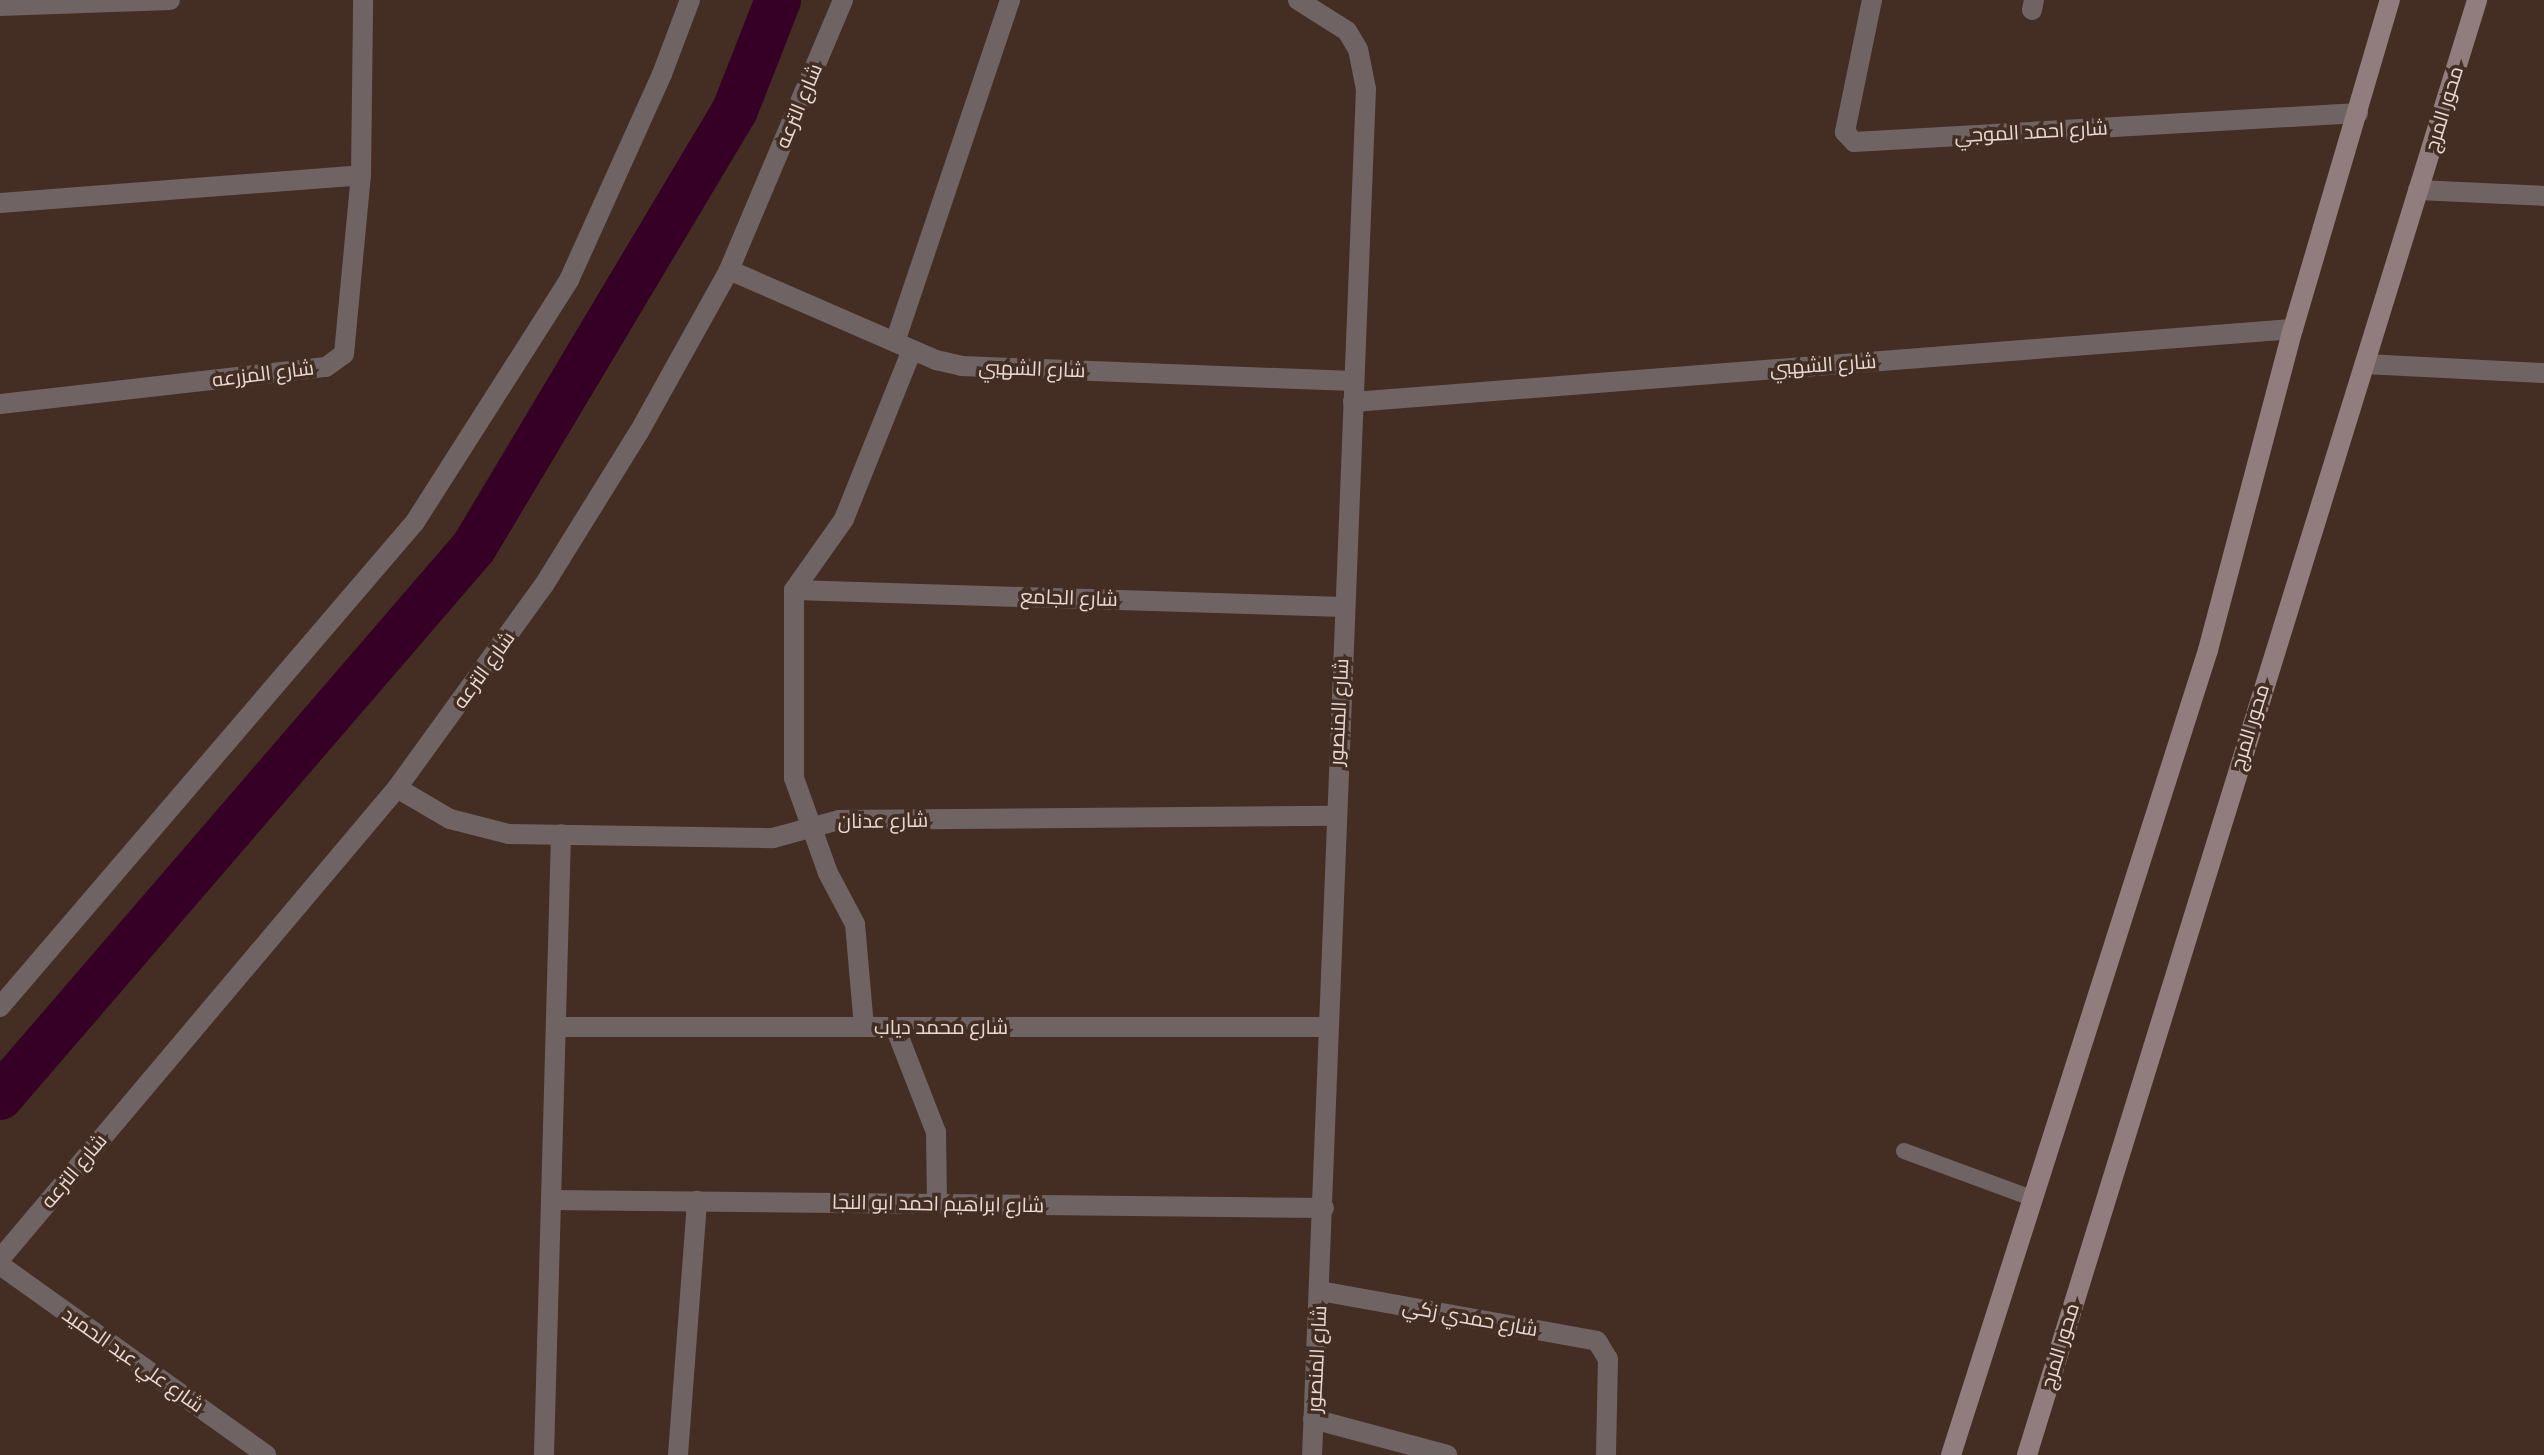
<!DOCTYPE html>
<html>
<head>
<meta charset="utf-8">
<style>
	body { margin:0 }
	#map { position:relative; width:2544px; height:1455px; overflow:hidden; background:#442e23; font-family:"Source Serif 4",Cairo,serif }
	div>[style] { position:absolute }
	.canal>* { height:46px; margin:-23px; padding:0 23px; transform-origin:23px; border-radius:23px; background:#360026 }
	.service>* { height:16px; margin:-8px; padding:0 8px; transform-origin:8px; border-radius:8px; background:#706364 }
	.minor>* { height:20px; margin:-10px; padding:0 10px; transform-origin:10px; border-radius:10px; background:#706364 }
	.secondary>* { height:20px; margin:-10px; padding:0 10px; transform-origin:10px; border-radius:10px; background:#927d7e }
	span { translate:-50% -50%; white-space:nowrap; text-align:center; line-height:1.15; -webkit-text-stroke:7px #442e23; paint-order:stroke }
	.street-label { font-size:20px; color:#e9dad4 }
</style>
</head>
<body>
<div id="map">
	<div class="canal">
		<div style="left:0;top:1097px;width:726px;rotate:-49.24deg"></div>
		<div style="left:474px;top:547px;width:509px;rotate:-59.15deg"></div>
		<div style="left:735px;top:110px;width:118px;rotate:-68.6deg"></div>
	</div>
	<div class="service">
		<div style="left:1904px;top:1151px;width:133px;rotate:20.2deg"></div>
	</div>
	<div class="minor">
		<div style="left:1298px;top:0;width:58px;rotate:32.3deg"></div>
		<div style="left:1347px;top:31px;width:21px;rotate:59deg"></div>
		<div style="left:1358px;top:49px;width:41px;rotate:78.7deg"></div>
		<div style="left:1366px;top:89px;width:1367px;rotate:92.26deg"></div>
		<div style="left:1872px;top:0;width:135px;rotate:101.6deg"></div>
		<div style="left:1845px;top:132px;width:13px;rotate:48deg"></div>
		<div style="left:1854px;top:142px;width:505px;rotate:-3.29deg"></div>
		<div style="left:0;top:6px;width:170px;rotate:-2deg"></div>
		<div style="left:2032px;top:10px;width:10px;rotate:-79deg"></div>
		<div style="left:2418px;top:190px;width:126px;rotate:2.7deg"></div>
		<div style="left:0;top:203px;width:362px;rotate:-4.4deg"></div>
		<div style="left:729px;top:270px;width:226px;rotate:23.5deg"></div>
		<div style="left:936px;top:360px;width:26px;rotate:13deg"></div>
		<div style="left:961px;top:366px;width:393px;rotate:2.2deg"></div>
		<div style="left:895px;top:342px;width:361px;rotate:-71.4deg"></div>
		<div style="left:2365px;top:364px;width:179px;rotate:2.9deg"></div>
		<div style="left:1353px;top:402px;width:943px;rotate:-4.44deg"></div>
		<div style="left:0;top:404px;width:328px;rotate:-6.5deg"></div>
		<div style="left:326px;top:367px;width:22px;rotate:-36deg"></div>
		<div style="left:344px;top:354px;width:180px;rotate:-84.6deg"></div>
		<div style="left:361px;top:175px;width:175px;rotate:-89.3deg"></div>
		<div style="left:794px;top:590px;width:550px;rotate:1.77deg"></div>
		<div style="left:397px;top:788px;width:61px;rotate:30.3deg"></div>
		<div style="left:450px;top:819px;width:61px;rotate:14.3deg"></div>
		<div style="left:509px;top:834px;width:264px;rotate:0.9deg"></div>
		<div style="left:773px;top:838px;width:68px;rotate:-15.3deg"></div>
		<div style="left:839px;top:820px;width:496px;rotate:-0.5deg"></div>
		<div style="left:0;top:1007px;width:638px;rotate:-49.45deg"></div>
		<div style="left:415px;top:522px;width:287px;rotate:-57.5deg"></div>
		<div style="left:569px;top:280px;width:226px;rotate:-65.7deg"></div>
		<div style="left:662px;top:74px;width:79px;rotate:-69.3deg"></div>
		<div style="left:556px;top:1027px;width:771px"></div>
		<div style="left:864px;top:1027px;width:103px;rotate:-95deg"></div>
		<div style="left:855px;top:924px;width:58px;rotate:-117.9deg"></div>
		<div style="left:828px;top:873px;width:101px;rotate:-109.7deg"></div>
		<div style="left:794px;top:778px;width:188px;rotate:-90deg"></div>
		<div style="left:794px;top:590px;width:87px;rotate:-54.8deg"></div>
		<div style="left:844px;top:519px;width:182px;rotate:-68.1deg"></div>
		<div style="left:895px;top:1027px;width:113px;rotate:68.7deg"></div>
		<div style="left:936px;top:1132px;width:72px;rotate:89.2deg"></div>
		<div style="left:551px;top:1200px;width:773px;rotate:0.59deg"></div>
		<div style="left:0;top:1259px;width:616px;rotate:-49.87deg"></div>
		<div style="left:397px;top:788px;width:251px;rotate:-54.1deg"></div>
		<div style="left:544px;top:585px;width:180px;rotate:-58.2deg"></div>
		<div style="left:639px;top:432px;width:185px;rotate:-60.9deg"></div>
		<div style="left:729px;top:270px;width:293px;rotate:-67.1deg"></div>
		<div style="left:0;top:1265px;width:327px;rotate:35.5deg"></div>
		<div style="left:1320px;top:1291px;width:281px;rotate:10.2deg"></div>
		<div style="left:1597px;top:1341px;width:21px;rotate:59deg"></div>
		<div style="left:1608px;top:1359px;width:96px;rotate:91.2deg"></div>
		<div style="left:1313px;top:1419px;width:139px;rotate:15deg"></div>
		<div style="left:544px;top:1455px;width:621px;rotate:-88.43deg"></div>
		<div style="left:678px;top:1455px;width:255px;rotate:-85.7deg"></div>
	</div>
	<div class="secondary">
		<div style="left:1951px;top:1455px;width:845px;rotate:-72.29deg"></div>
		<div style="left:2208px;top:650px;width:332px;rotate:-75.2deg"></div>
		<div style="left:2293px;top:329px;width:343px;rotate:-73.6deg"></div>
		<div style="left:2027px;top:1455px;width:1523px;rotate:-72.81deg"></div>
	</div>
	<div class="street-label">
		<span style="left:799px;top:106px;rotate:-67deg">شارع الترعه</span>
		<span style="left:2444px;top:109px;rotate:-73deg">محور المرج</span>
		<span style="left:2031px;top:132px;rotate:-3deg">شارع احمد الموجي</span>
		<span style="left:1823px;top:365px;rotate:-4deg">شارع الشهبي</span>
		<span style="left:1032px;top:369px;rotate:2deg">شارع الشهبي</span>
		<span style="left:263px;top:374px;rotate:-7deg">شارع المزرعه</span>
		<span style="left:1069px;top:598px;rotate:2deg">شارع الجامع</span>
		<span style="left:484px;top:670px;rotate:-54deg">شارع الترعه</span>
		<span style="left:1339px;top:712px;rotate:-87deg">شارع المنصور</span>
		<span style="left:2250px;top:727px;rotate:-73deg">محور المرج</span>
		<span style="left:883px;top:821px;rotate:-1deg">شارع عدنان</span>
		<span style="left:941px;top:1027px">شارع محمد دياب</span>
		<span style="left:74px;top:1171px;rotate:-50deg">شارع الترعه</span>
		<span style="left:938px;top:1204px;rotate:1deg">شارع ابراهيم احمد ابو النجا</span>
		<span style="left:1470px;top:1318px;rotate:10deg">شارع حمدي زكي</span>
		<span style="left:2060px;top:1346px;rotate:-73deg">محور المرج</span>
		<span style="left:1317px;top:1359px;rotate:-87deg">شارع المنصور</span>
		<span style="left:133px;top:1360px;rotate:35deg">شارع علي عبد الحميد</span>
	</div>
</div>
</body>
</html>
